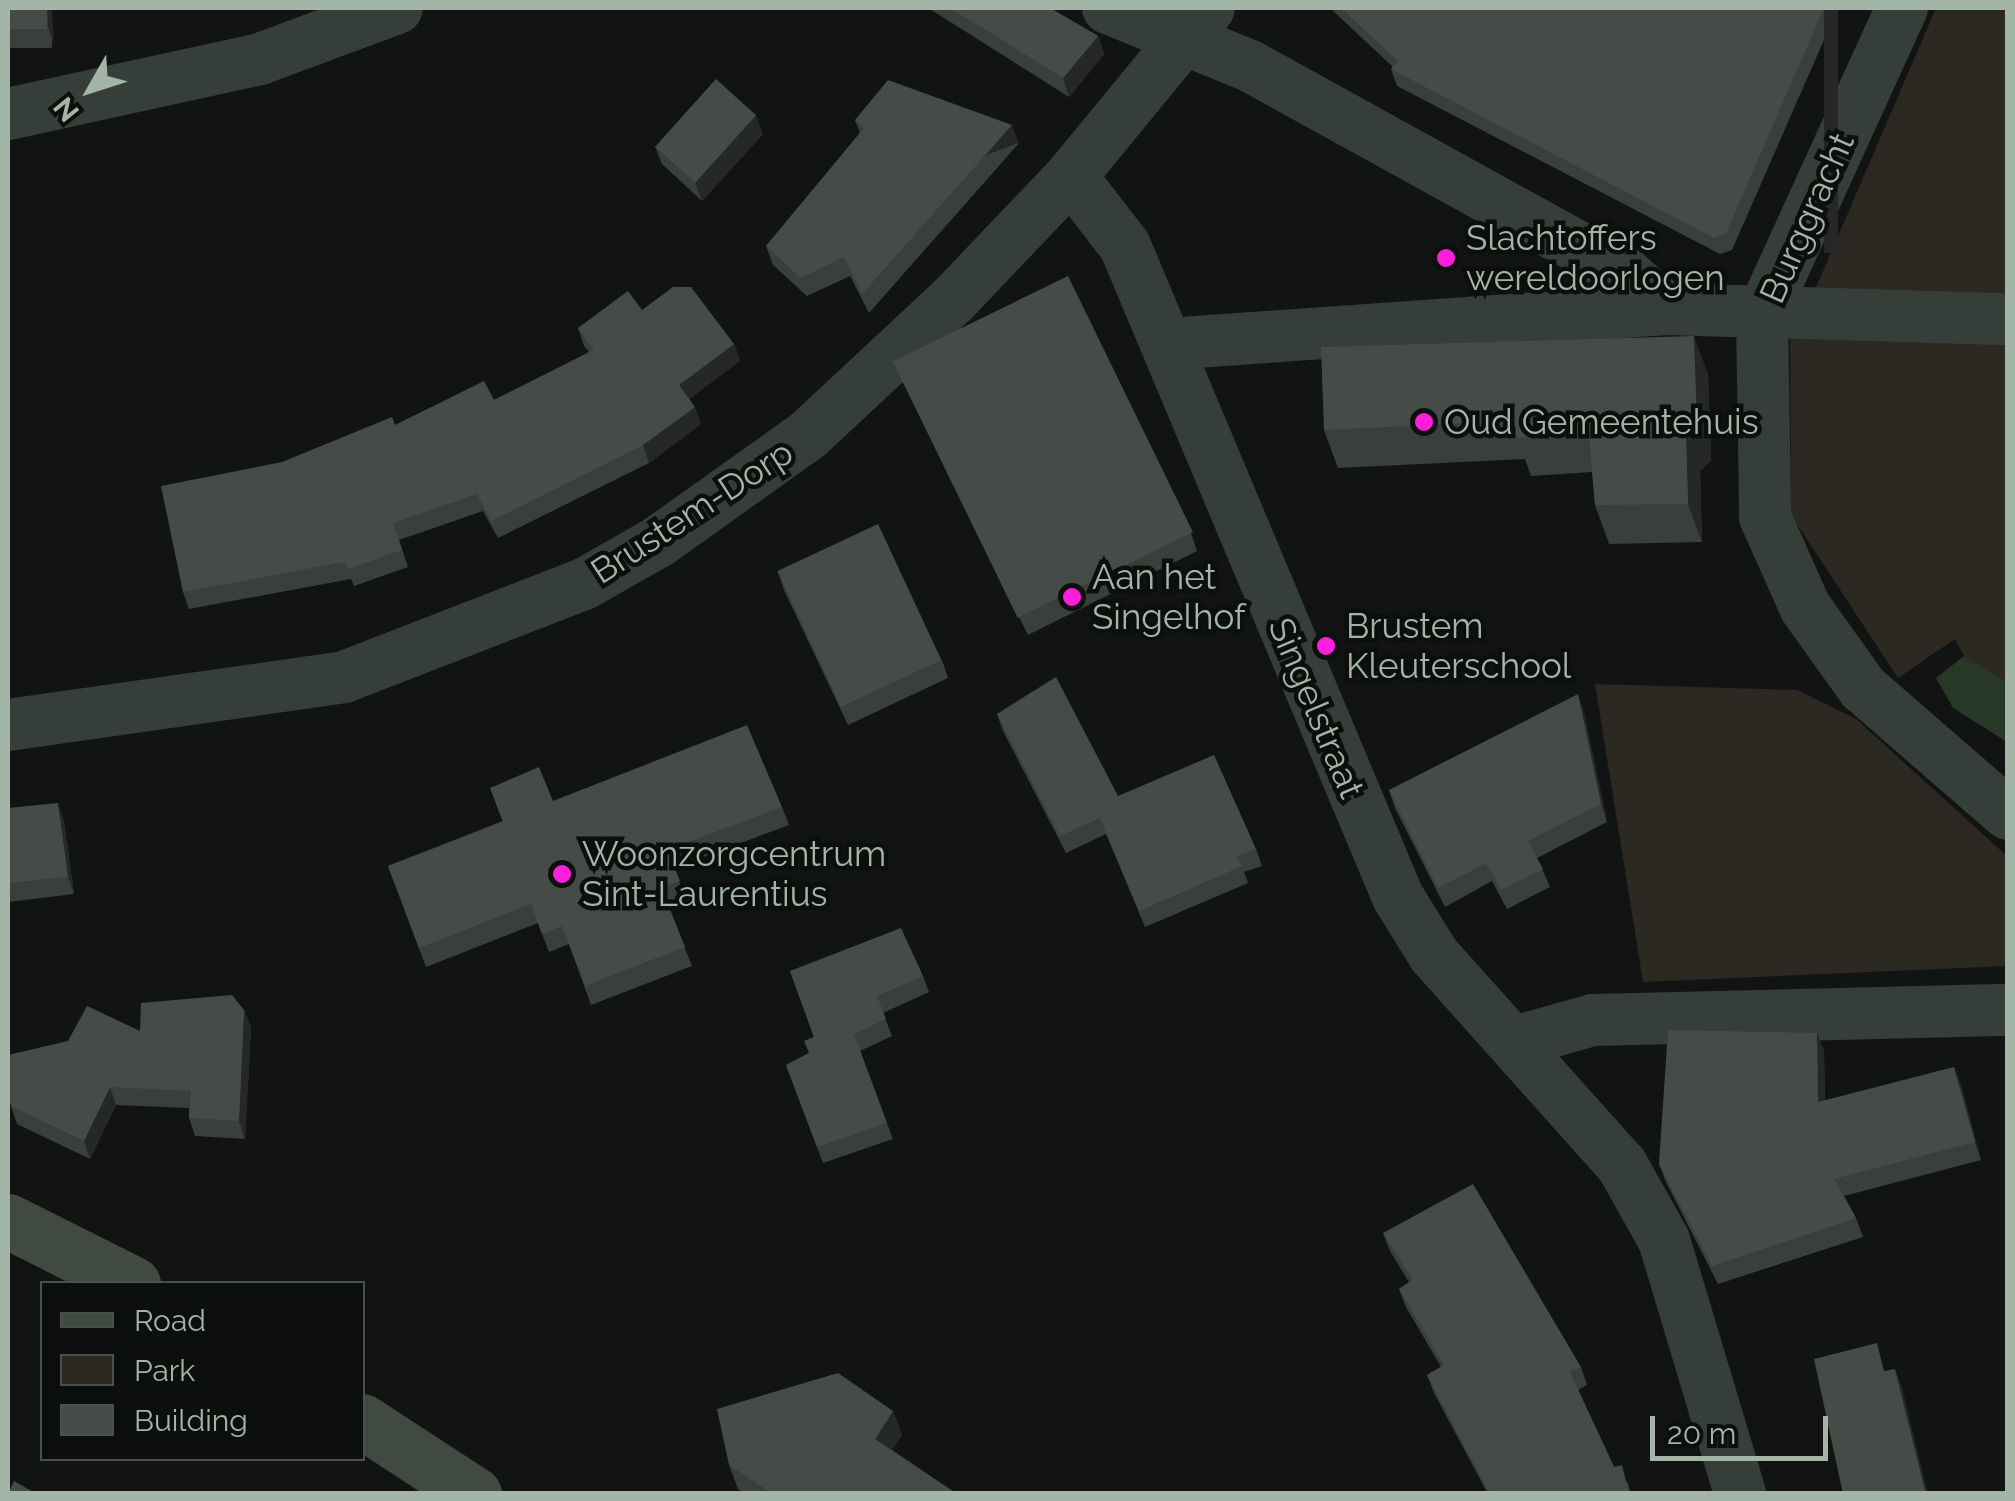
<!DOCTYPE html>
<html>
<head>
<meta charset="utf-8">
<style>
	body { margin:0 }
	#map { position:relative; width:2015px; height:1501px; overflow:hidden; background:#121413; font-family:Raleway,sans-serif }
	div>[style] { position:absolute }
	.green>* { inset:0; background:#2c2822 }
	.water>* { inset:0; background:#283827 }
	.street>* { height:52px; margin:-26px; padding:0 26px; transform-origin:26px; border-radius:26px; background:#363e3a }
	.secondary>* { height:55px; margin:-27.5px; padding:0 27.5px; transform-origin:27.5px; border-radius:27.5px; background:#404942 }
	.wall>* { inset:0; background:#3a3f3b; transform-origin:0 0 }
	.shaded-wall>* { inset:0; background:#252826; transform-origin:0 0 }
	.building>* { inset:0; background:#454c47; transform-origin:0 0 }
	.dots>* { width:28px; height:28px; translate:-50% -50%; box-sizing:border-box; border:5px solid #0d0f0e; border-radius:50% }
	span { translate:-50% -50%; white-space:nowrap; text-align:center; line-height:1.15; -webkit-text-stroke:9px #0d0f0e; paint-order:stroke }
	.street-label { font-size:35px; color:#a2b5a6 }
	.poi-label { font-size:35px; color:#a2b5a6 }
	.left { translate:0 -50%; text-align:left }
	.frame { position:absolute; inset:0; border:10px solid #a2b5a6; pointer-events:none }
	.legend { position:absolute; left:40px; top:1281px; width:325px; height:180px; box-sizing:border-box; background:#0d0f0e; border:2px solid #49514b; margin:0; padding:12px 18px; list-style:none; font-size:30px; color:#a2b5a6 }
	.legend li { display:flex; align-items:center; gap:20px; height:50px }
	.legend b { width:50px; border:2px solid #49514b }
	.north { position:absolute; left:40px; top:40px; width:100px; height:100px; -webkit-text-stroke:8px #0d0f0e; paint-order:stroke; rotate:231deg; font-size:28px; font-weight:700; line-height:40px; text-align:center; color:#a2b5a6 }
	.north::after { content:''; display:block; margin:auto; width:35px; height:45px; background:#a2b5a6; clip-path:polygon(50% 0,100% 100%,50% 72%,0 100%) }
	.scale { position:absolute; left:1650px; top:1416px; width:178px; height:45px; box-sizing:border-box; border:5px solid #a2b5a6; border-top:0; padding-left:12px; font-size:30px; line-height:35px; white-space:nowrap; color:#a2b5a6; -webkit-text-stroke:8px #0d0f0e; paint-order:stroke }
</style>
</head>
<body>
<div id="map">
	<div class="green">
		<div style="clip-path:polygon(1936px 8px,2007px 8px,2007px 294px,1814px 292px)"></div>
		<div style="clip-path:polygon(1790px 335px,2007px 342px,2007px 681px,1964px 656px,1955px 639px,1898px 678px,1791px 515px)"></div>
		<div style="clip-path:polygon(1595px 684px,1797px 690px,1856px 719px,2007px 856px,2007px 966px,1643px 982px)"></div>
	</div>
	<div class="water">
		<div style="clip-path:polygon(1964px 656px,2007px 681px,2007px 742px,1953px 708px,1936px 678px)"></div>
	</div>
	<div class="street">
		<div style="left:1108px;top:8px;width:153px;rotate:22.2deg"></div>
		<div style="left:1250px;top:66px;width:428px;rotate:28.9deg"></div>
		<div style="left:1625px;top:273px;width:55px;rotate:41.3deg"></div>
		<div style="left:1902px;top:8px;width:337px;rotate:114.5deg"></div>
		<div style="left:1762px;top:315px;width:202px;rotate:89.1deg"></div>
		<div style="left:1765px;top:517px;width:98px;rotate:66deg"></div>
		<div style="left:1805px;top:607px;width:100px;rotate:54.4deg"></div>
		<div style="left:1863px;top:688px;width:192px;rotate:41deg"></div>
		<div style="left:8px;top:114px;width:258px;rotate:-12.3deg"></div>
		<div style="left:260px;top:59px;width:146px;rotate:-20.4deg"></div>
		<div style="left:1071px;top:176px;width:88px;rotate:52.4deg"></div>
		<div style="left:1125px;top:246px;width:706px;rotate:67.25deg"></div>
		<div style="left:1398px;top:897px;width:68px;rotate:58.2deg"></div>
		<div style="left:1434px;top:955px;width:282px;rotate:48.2deg"></div>
		<div style="left:1622px;top:1165px;width:86px;rotate:60.8deg"></div>
		<div style="left:1664px;top:1240px;width:265px;rotate:73.3deg"></div>
		<div style="left:1167px;top:344px;width:500px;rotate:-4.01deg"></div>
		<div style="left:1666px;top:309px;width:342px;rotate:1.7deg"></div>
		<div style="left:8px;top:725px;width:339px;rotate:-8.1deg"></div>
		<div style="left:344px;top:677px;width:257px;rotate:-21.2deg"></div>
		<div style="left:584px;top:584px;width:85px;rotate:-29.6deg"></div>
		<div style="left:658px;top:542px;width:184px;rotate:-35.5deg"></div>
		<div style="left:808px;top:435px;width:198px;rotate:-43deg"></div>
		<div style="left:953px;top:300px;width:171px;rotate:-46.4deg"></div>
		<div style="left:1071px;top:176px;width:217px;rotate:-50.6deg"></div>
		<div style="left:1514px;top:1042px;width:82px;rotate:-15.6deg"></div>
		<div style="left:1593px;top:1020px;width:415px;rotate:-1.4deg"></div>
	</div>
	<div class="secondary">
		<div style="left:8px;top:1221px;width:140px;rotate:26.7deg"></div>
		<div style="left:362px;top:1421px;width:134px;rotate:33.1deg"></div>
	</div>
	<div class="wall">
		<div style="left:8px;top:8px;width:44px;height:40px"></div>
		<div style="clip-path:polygon(931px 8px,1050px 8px,1098px 36px,1104px 54px,1069px 97px,933px 11px)"></div>
		<div style="clip-path:polygon(1330px 8px,1838px 8px,1732px 250px,1720px 254px,1397px 86px,1391px 69px,1393px 67px)"></div>
		<div style="clip-path:polygon(855px 120px,1019px 143px,869px 313px,850px 276px,807px 296px,773px 265px,766px 246px,860px 133px)"></div>
		<div style="clip-path:polygon(763px 134px,702px 201px,662px 164px,655px 146px)"></div>
		<div style="clip-path:polygon(642px 310px,734px 344px,740px 361px,689px 399px,701px 424px,649px 463px,498px 538px,483px 511px,399px 540px,408px 567px,354px 586px,351px 579px,189px 609px,183px 592px,395px 425px,494px 400px,589px 352px,584px 346px,578px 328px)"></div>
		<div style="clip-path:polygon(1708px 374px,1711px 460px,1700px 471px,1702px 542px,1609px 544px,1595px 505px,1592px 472px,1531px 476px,1525px 459px,1338px 468px,1324px 430px)"></div>
		<div style="clip-path:polygon(907px 386px,1191px 533px,1197px 551px,1028px 635px,914px 404px)"></div>
		<div style="clip-path:polygon(778px 572px,942px 660px,948px 678px,848px 725px,784px 590px)"></div>
		<div style="clip-path:polygon(1584px 712px,1607px 822px,1537px 858px,1550px 887px,1507px 909px,1492px 881px,1445px 907px,1395px 808px,1389px 790px)"></div>
		<div style="clip-path:polygon(997px 714px,1118px 796px,1256px 849px,1262px 866px,1244px 872px,1248px 883px,1145px 927px,1106px 834px,1066px 853px,1003px 731px)"></div>
		<div style="clip-path:polygon(553px 801px,782px 807px,789px 825px,674px 868px,686px 900px,668px 905px,692px 966px,591px 1005px,569px 944px,549px 952px,538px 923px,426px 967px,388px 866px)"></div>
		<div style="clip-path:polygon(8px 808px,64px 821px,74px 894px,8px 902px)"></div>
		<div style="clip-path:polygon(790px 971px,923px 976px,929px 992px,883px 1013px,892px 1036px,860px 1051px,893px 1139px,823px 1163px,786px 1065px,809px 1053px,814px 1037px)"></div>
		<div style="clip-path:polygon(244px 1010px,251px 1028px,245px 1139px,195px 1136px,189px 1118px,189px 1108px,116px 1105px,90px 1159px,17px 1124px,11px 1106px,140px 1031px)"></div>
		<div style="clip-path:polygon(1817px 1033px,1824px 1052px,1825px 1101px,1961px 1085px,1981px 1160px,1844px 1196px,1856px 1218px,1863px 1237px,1718px 1284px,1666px 1182px,1659px 1164px)"></div>
		<div style="clip-path:polygon(1383px 1233px,1581px 1367px,1587px 1385px,1578px 1390px,1614px 1467px,1628px 1483px,1631px 1494px,1488px 1494px,1434px 1393px,1427px 1375px,1441px 1367px,1406px 1307px,1399px 1289px,1409px 1282px,1390px 1251px)"></div>
		<div style="clip-path:polygon(893px 1411px,902px 1435px,892px 1450px,957px 1494px,745px 1494px,738px 1489px,729px 1465px)"></div>
	</div>
	<div class="shaded-wall">
		<div style="clip-path:polygon(47px 8px,52px 8px,54px 45px,48px 27px)"></div>
		<div style="left:1824px;top:8px;width:14px;height:245px"></div>
		<div style="clip-path:polygon(1098px 36px,1104px 54px,1069px 97px,1063px 78px)"></div>
		<div style="clip-path:polygon(756px 115px,763px 134px,702px 201px,695px 182px)"></div>
		<div style="left:1012px;top:125px;width:19px;height:226px;rotate:69deg"></div>
		<div style="clip-path:polygon(1694px 336px,1708px 374px,1711px 460px,1700px 471px,1702px 542px,1688px 504px,1686px 433px)"></div>
		<div style="clip-path:polygon(734px 344px,740px 361px,685px 402px,679px 385px)"></div>
		<div style="clip-path:polygon(695px 407px,701px 424px,649px 463px,643px 445px)"></div>
		<div style="clip-path:polygon(1578px 694px,1584px 712px,1607px 822px,1601px 804px)"></div>
		<div style="clip-path:polygon(58px 803px,64px 821px,74px 894px,68px 877px)"></div>
		<div style="clip-path:polygon(244px 1010px,251px 1028px,245px 1139px,239px 1121px)"></div>
		<div style="clip-path:polygon(1817px 1033px,1824px 1052px,1825px 1121px,1818px 1102px)"></div>
		<div style="clip-path:polygon(1954px 1067px,1961px 1085px,1981px 1160px,1975px 1142px)"></div>
		<div style="clip-path:polygon(110px 1087px,116px 1105px,90px 1159px,84px 1141px)"></div>
		<div style="clip-path:polygon(1895px 1369px,1902px 1387px,1928px 1494px,1926px 1494px)"></div>
		<div style="clip-path:polygon(893px 1411px,902px 1435px,883px 1463px,875px 1439px)"></div>
	</div>
	<div class="building">
		<div style="left:8px;top:8px;width:39px;height:21px"></div>
		<div style="clip-path:polygon(950px 8px,1050px 8px,1098px 36px,1063px 78px)"></div>
		<div style="clip-path:polygon(1341px 8px,1824px 8px,1726px 233px,1714px 238px,1391px 69px,1398px 61px)"></div>
		<div style="left:716px;top:79px;width:54px;height:91px;rotate:42deg"></div>
		<div style="clip-path:polygon(888px 80px,1012px 125px,862px 294px,844px 257px,801px 278px,766px 246px,864px 128px,855px 120px)"></div>
		<div style="left:1068px;top:276px;width:285px;height:195px;rotate:64deg"></div>
		<div style="clip-path:polygon(673px 287px,691px 287px,734px 344px,679px 385px,695px 407px,643px 445px,491px 521px,477px 494px,393px 523px,402px 550px,348px 569px,345px 562px,183px 592px,161px 486px,282px 462px,392px 417px,395px 425px,484px 381px,494px 400px,594px 350px,578px 328px,628px 291px,642px 310px)"></div>
		<div style="clip-path:polygon(1694px 336px,1697px 422px,1686px 433px,1688px 504px,1595px 505px,1589px 433px,1517px 438px,1514px 421px,1324px 430px,1321px 347px)"></div>
		<div style="left:878px;top:524px;width:150px;height:111px;rotate:65deg"></div>
		<div style="clip-path:polygon(1056px 677px,1118px 796px,1214px 755px,1256px 849px,1237px 856px,1242px 866px,1139px 911px,1100px 818px,1060px 836px,997px 714px)"></div>
		<div style="clip-path:polygon(1578px 694px,1601px 804px,1528px 841px,1543px 869px,1501px 890px,1486px 863px,1438px 888px,1389px 790px)"></div>
		<div style="clip-path:polygon(747px 725px,782px 807px,667px 850px,680px 881px,661px 887px,685px 947px,585px 986px,562px 926px,542px 934px,531px 904px,419px 948px,388px 866px,503px 822px,490px 788px,539px 767px,553px 801px)"></div>
		<div style="clip-path:polygon(58px 803px,68px 877px,8px 883px,8px 808px)"></div>
		<div style="clip-path:polygon(901px 928px,923px 976px,877px 996px,886px 1019px,854px 1034px,887px 1123px,817px 1147px,786px 1065px,809px 1053px,804px 1041px,814px 1037px,790px 971px)"></div>
		<div style="clip-path:polygon(232px 995px,244px 1010px,239px 1121px,189px 1118px,191px 1091px,110px 1087px,84px 1141px,11px 1106px,8px 1094px,8px 1055px,68px 1041px,87px 1006px,140px 1031px,141px 1003px)"></div>
		<div style="clip-path:polygon(1668px 1030px,1817px 1033px,1818px 1102px,1954px 1067px,1975px 1142px,1834px 1179px,1856px 1218px,1712px 1266px,1659px 1164px)"></div>
		<div style="clip-path:polygon(1473px 1184px,1581px 1367px,1570px 1372px,1614px 1467px,1622px 1465px,1629px 1494px,1490px 1494px,1427px 1375px,1444px 1365px,1399px 1289px,1413px 1280px,1383px 1233px)"></div>
		<div style="clip-path:polygon(1877px 1343px,1884px 1371px,1895px 1369px,1926px 1494px,1843px 1494px,1814px 1359px)"></div>
		<div style="clip-path:polygon(838px 1373px,893px 1411px,875px 1439px,957px 1494px,773px 1494px,729px 1465px,717px 1409px)"></div>
		<div style="clip-path:polygon(14px 1481px,37px 1494px,8px 1494px)"></div>
	</div>
	<div class="dots">
		<div style="left:1446px;top:258px;background:#ff1edc"></div>
		<div style="left:1424px;top:422px;background:#ff1edc"></div>
		<div style="left:1072px;top:597px;background:#ff1edc"></div>
		<div style="left:1326px;top:646px;background:#ff1edc"></div>
		<div style="left:562px;top:874px;background:#ff1edc"></div>
	</div>
	<div class="street-label">
		<span style="left:1807px;top:218px;rotate:-66deg">Burggracht</span>
		<span style="left:692px;top:512px;rotate:-33deg">Brustem-Dorp</span>
		<span style="left:1316px;top:708px;rotate:67deg">Singelstraat</span>
	</div>
	<div class="poi-label">
		<span class="left" style="left:1466px;top:258px">Slachtoffers<br>wereldoorlogen</span>
		<span class="left" style="left:1444px;top:422px">Oud Gemeentehuis</span>
		<span class="left" style="left:1092px;top:597px">Aan het<br>Singelhof</span>
		<span class="left" style="left:1346px;top:646px">Brustem<br>Kleuterschool</span>
		<span class="left" style="left:582px;top:874px">Woonzorgcentrum<br>Sint-Laurentius</span>
	</div>
	<div class="frame"></div>
	<ul class="legend">
	<li><b style="height:12px;background:#404942"></b>Road</li>
	<li><b style="height:28px;background:#2c2822"></b>Park</li>
	<li><b style="height:28px;background:#454c47"></b>Building</li>
	</ul>
	<div class="north">N</div>
	<div class="scale">20 m</div>
</div>
</body>
</html>
